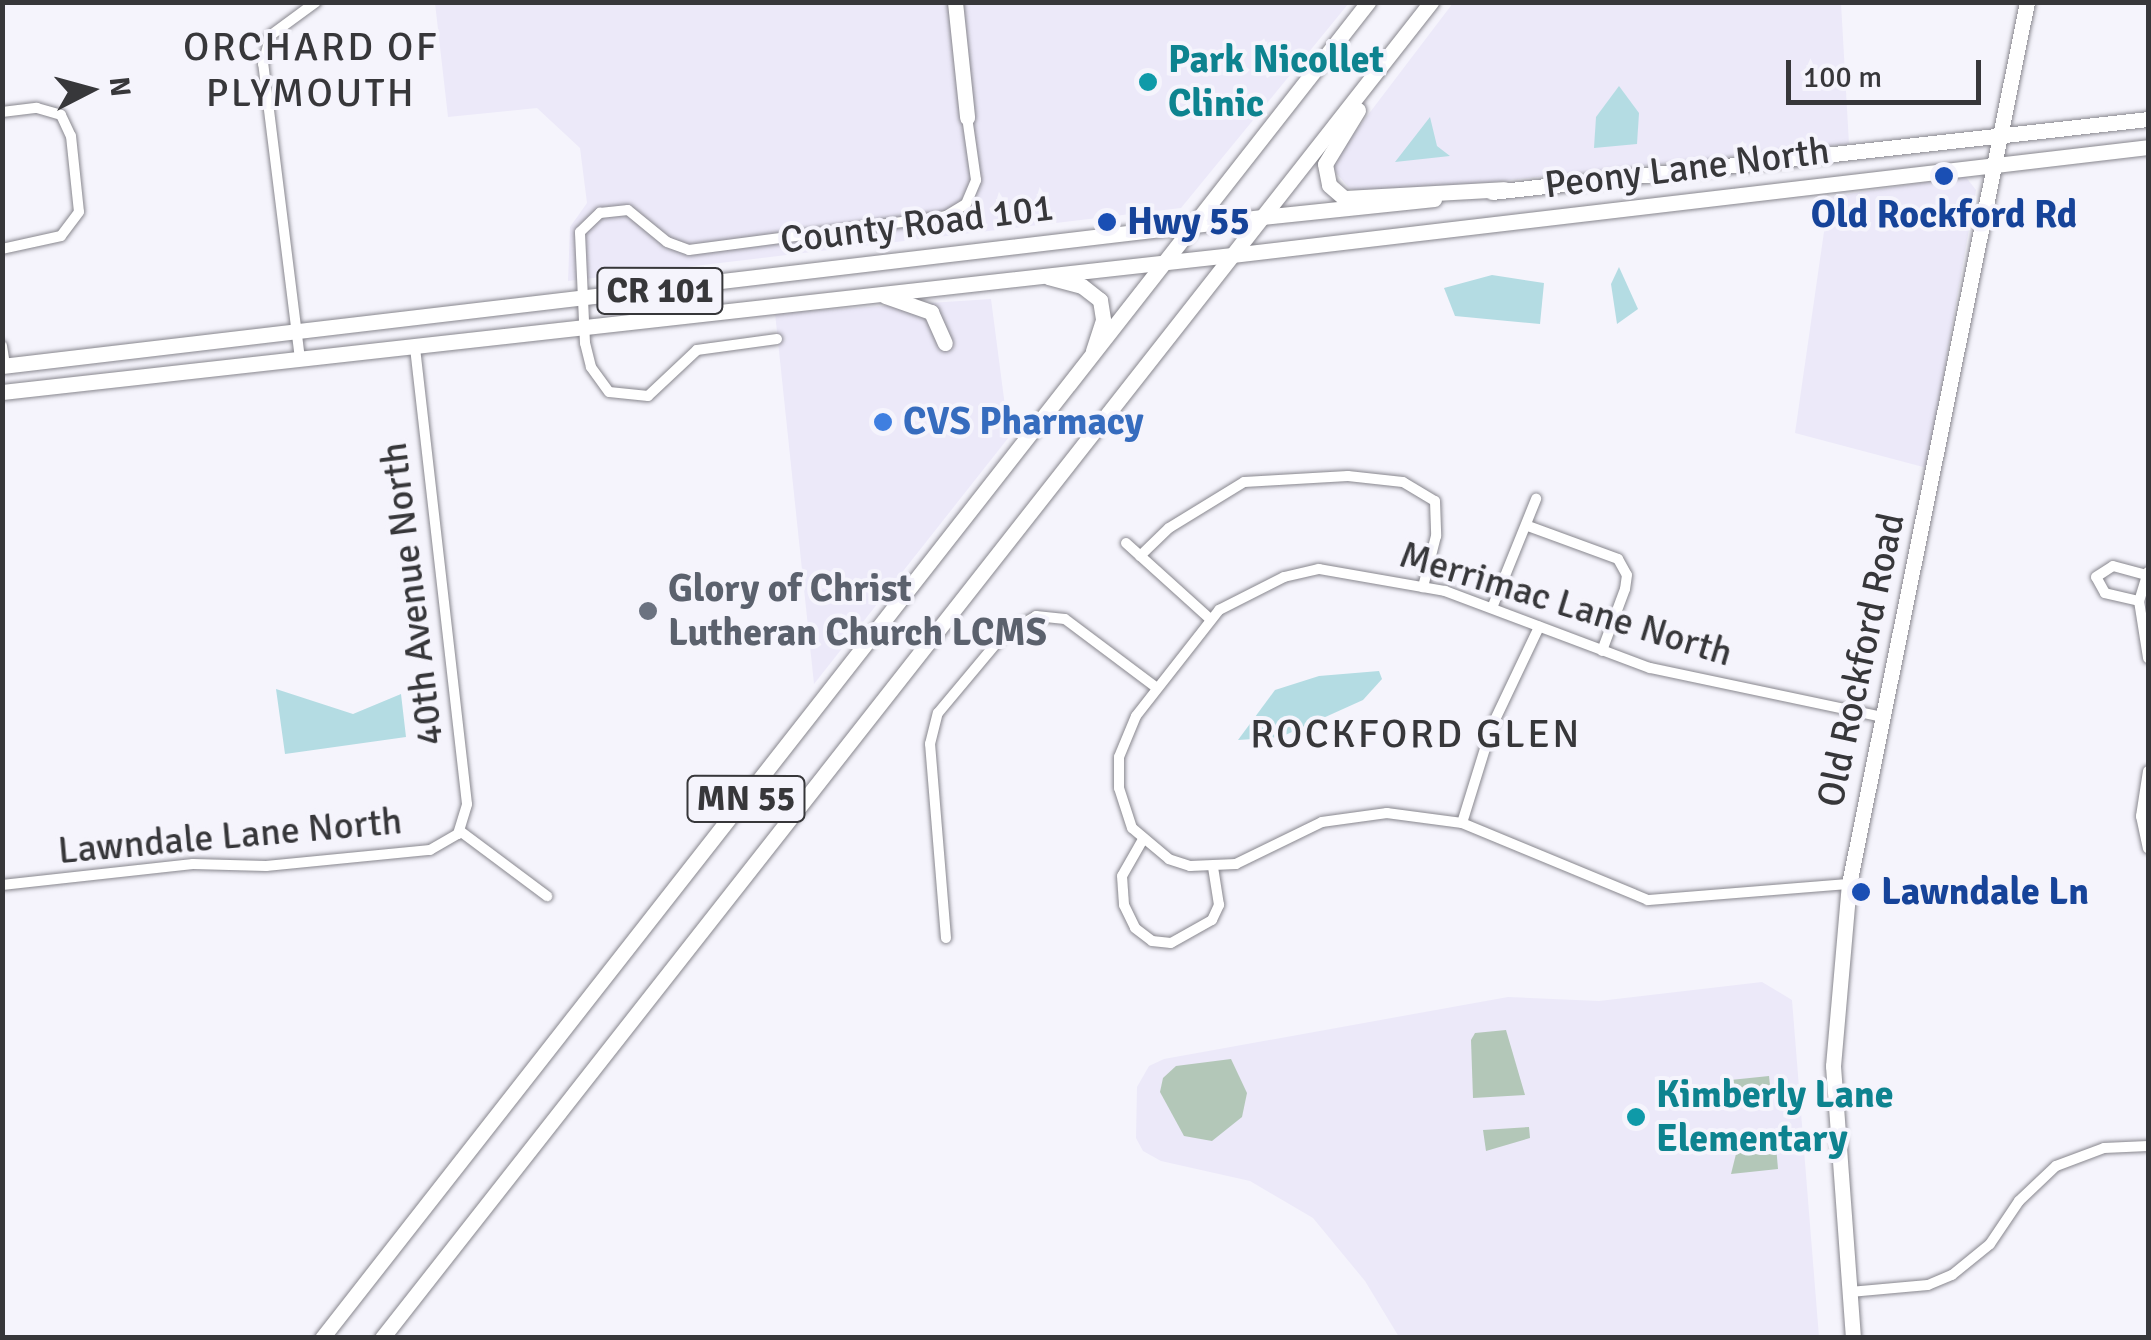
<!DOCTYPE html>
<html>
<head>
<meta charset="utf-8">
<style>
	body { margin:0 }
	#map { position:relative; width:2151px; height:1340px; overflow:hidden; background:#f5f4fc; font-family:Signika,sans-serif }
	div>[style] { position:absolute }
	.built>* { inset:0; background:#ece9f9 }
	.green>* { inset:0; background:#b3c7b8; transform-origin:0 0 }
	.water>* { inset:0; background:#b4dce3 }
	.roads { filter:drop-shadow(0 0 2px #88878e) drop-shadow(0 0 2px #88878e) }
	.street>* { height:10px; margin:-5px; padding:0 5px; transform-origin:5px; border-radius:5px; background:#fff }
	.secondary>* { height:15px; margin:-7.5px; padding:0 7.5px; transform-origin:7.5px; border-radius:7.5px; background:#fff }
	.primary>* { height:15px; margin:-7.5px; padding:0 7.5px; transform-origin:7.5px; border-radius:7.5px; background:#fff }
	.dots>* { width:28px; height:28px; translate:-50% -50%; box-sizing:border-box; border:5px solid #f5f4fc; border-radius:50% }
	span { translate:-50% -50%; white-space:nowrap; text-align:center; line-height:1.15; -webkit-text-stroke:8px #f5f4fc; paint-order:stroke }
	.shield-label span { padding:2px 8px; background:#f5f4fc; border:2px solid; border-radius:8px; -webkit-text-stroke-width:0 }
	.shield-label { font-size:35px; color:#37373a; font-weight:700 }
	.culture-label { font-size:38px; color:#0d838f; font-weight:700 }
	.left { translate:0 -50%; text-align:left }
	.street-label { font-size:38px; color:#37373a }
	.transit-label { font-size:38px; color:#164399; font-weight:700 }
	.shop-label { font-size:38px; color:#366cbe; font-weight:700 }
	.worship-label { font-size:38px; color:#5b616d; font-weight:700 }
	.neighbourhood-label { font-size:40px; color:#37373a; letter-spacing:2.5px }
	.frame { position:absolute; inset:0; border:5px solid #37373a; pointer-events:none }
	.north { position:absolute; left:40px; top:40px; width:100px; height:100px; -webkit-text-stroke:8px #f5f4fc; paint-order:stroke; rotate:84deg; font-size:28px; font-weight:700; line-height:40px; text-align:center; color:#37373a }
	.north::after { content:''; display:block; margin:auto; width:35px; height:45px; background:#37373a; clip-path:polygon(50% 0,100% 100%,50% 72%,0 100%) }
	.scale { position:absolute; left:1786px; top:60px; width:195px; height:45px; box-sizing:border-box; border:5px solid #37373a; border-top:0; padding-left:12px; font-size:30px; line-height:35px; white-space:nowrap; color:#37373a; -webkit-text-stroke:8px #f5f4fc; paint-order:stroke }
</style>
</head>
<body>
<div id="map">
	<div class="built">
		<div style="clip-path:polygon(435px 3px,1349px 3px,1181px 208px,568px 281px,570px 227px,587px 203px,580px 148px,537px 108px,448px 117px)"></div>
		<div style="clip-path:polygon(1453px 3px,1841px 3px,1849px 144px,1368px 195px,1349px 188px,1333px 169px,1336px 157px)"></div>
		<div style="clip-path:polygon(1965px 176px,1976px 190px,1927px 468px,1795px 433px,1829px 197px)"></div>
		<div style="clip-path:polygon(991px 299px,1009px 437px,814px 684px,775px 313px)"></div>
		<div style="clip-path:polygon(1762px 982px,1792px 1000px,1819px 1337px,1399px 1337px,1365px 1281px,1313px 1218px,1250px 1181px,1161px 1161px,1143px 1151px,1136px 1138px,1137px 1087px,1149px 1066px,1164px 1059px,1508px 997px,1599px 1001px)"></div>
	</div>
	<div class="green">
		<div style="clip-path:polygon(1506px 1030px,1525px 1095px,1473px 1098px,1471px 1040px,1475px 1033px)"></div>
		<div style="clip-path:polygon(1231px 1059px,1247px 1093px,1242px 1117px,1212px 1141px,1184px 1136px,1160px 1092px,1163px 1078px,1176px 1066px)"></div>
		<div style="left:1769px;top:1076px;width:27px;height:46px;rotate:84deg"></div>
		<div style="clip-path:polygon(1529px 1127px,1530px 1138px,1486px 1151px,1483px 1130px)"></div>
		<div style="clip-path:polygon(1775px 1134px,1778px 1169px,1731px 1174px,1740px 1138px)"></div>
	</div>
	<div class="water">
		<div style="clip-path:polygon(1619px 86px,1639px 113px,1637px 144px,1594px 148px,1596px 117px)"></div>
		<div style="clip-path:polygon(1430px 117px,1437px 146px,1450px 156px,1395px 162px)"></div>
		<div style="clip-path:polygon(1619px 267px,1638px 309px,1617px 324px,1611px 284px)"></div>
		<div style="clip-path:polygon(1492px 275px,1544px 283px,1540px 324px,1455px 316px,1444px 288px)"></div>
		<div style="clip-path:polygon(1379px 671px,1382px 679px,1363px 700px,1281px 737px,1238px 740px,1275px 690px,1319px 676px)"></div>
		<div style="clip-path:polygon(276px 689px,353px 714px,401px 694px,406px 737px,285px 754px)"></div>
	</div>
	<div class="roads">
		<div class="street">
			<div style="left:2px;top:112px;width:35px;rotate:-7deg"></div>
			<div style="left:37px;top:108px;width:25px;rotate:16deg"></div>
			<div style="left:61px;top:115px;width:23px;rotate:65deg"></div>
			<div style="left:71px;top:136px;width:76px;rotate:84deg"></div>
			<div style="left:79px;top:212px;width:30px;rotate:127deg"></div>
			<div style="left:61px;top:236px;width:60px;rotate:167.6deg"></div>
			<div style="left:777px;top:339px;width:81px;rotate:172.2deg"></div>
			<div style="left:697px;top:350px;width:67px;rotate:136.8deg"></div>
			<div style="left:648px;top:396px;width:39px;rotate:-174deg"></div>
			<div style="left:609px;top:392px;width:31px;rotate:-126deg"></div>
			<div style="left:591px;top:367px;width:25px;rotate:-104deg"></div>
			<div style="left:585px;top:343px;width:111px;rotate:-92.6deg"></div>
			<div style="left:580px;top:232px;width:28px;rotate:-44deg"></div>
			<div style="left:600px;top:213px;width:28px;rotate:-6deg"></div>
			<div style="left:628px;top:210px;width:50px;rotate:39.4deg"></div>
			<div style="left:667px;top:242px;width:23px;rotate:20deg"></div>
			<div style="left:689px;top:250px;width:259px;rotate:-7.5deg"></div>
			<div style="left:946px;top:216px;width:23px;rotate:-31deg"></div>
			<div style="left:966px;top:204px;width:26px;rotate:-67deg"></div>
			<div style="left:976px;top:180px;width:64px;rotate:-98.1deg"></div>
			<div style="left:2px;top:346px;width:20px;rotate:81deg"></div>
			<div style="left:300px;top:359px;width:297px;rotate:-97.1deg"></div>
			<div style="left:263px;top:64px;width:30px;rotate:-75deg"></div>
			<div style="left:271px;top:35px;width:56px;rotate:-36.3deg"></div>
			<div style="left:1528px;top:526px;width:96px;rotate:20.1deg"></div>
			<div style="left:1618px;top:559px;width:18px;rotate:61deg"></div>
			<div style="left:1627px;top:575px;width:14px;rotate:98deg"></div>
			<div style="left:1625px;top:589px;width:66px;rotate:110.4deg"></div>
			<div style="left:1126px;top:543px;width:113px;rotate:42.1deg"></div>
			<div style="left:1140px;top:556px;width:40px;rotate:-44deg"></div>
			<div style="left:1169px;top:528px;width:88px;rotate:-31.5deg"></div>
			<div style="left:1244px;top:482px;width:104px;rotate:-3.3deg"></div>
			<div style="left:1348px;top:476px;width:55px;rotate:6.2deg"></div>
			<div style="left:1403px;top:482px;width:37px;rotate:31deg"></div>
			<div style="left:1435px;top:501px;width:35px;rotate:88deg"></div>
			<div style="left:1436px;top:536px;width:53px;rotate:104.3deg"></div>
			<div style="left:2148px;top:572px;width:30px;rotate:107deg"></div>
			<div style="left:2139px;top:601px;width:58px;rotate:81deg"></div>
			<div style="left:2139px;top:601px;width:35px;rotate:-167deg"></div>
			<div style="left:2105px;top:593px;width:18px;rotate:-119deg"></div>
			<div style="left:2096px;top:577px;width:20px;rotate:-33deg"></div>
			<div style="left:2113px;top:566px;width:35px;rotate:15deg"></div>
			<div style="left:1492px;top:608px;width:118px;rotate:-68deg"></div>
			<div style="left:2148px;top:771px;width:46px;rotate:98.8deg"></div>
			<div style="left:2141px;top:816px;width:33px;rotate:78deg"></div>
			<div style="left:1462px;top:823px;width:102px;rotate:-72.8deg"></div>
			<div style="left:1492px;top:726px;width:110px;rotate:-64.6deg"></div>
			<div style="left:460px;top:831px;width:109px;rotate:36.8deg"></div>
			<div style="left:1142px;top:841px;width:40px;rotate:119.7deg"></div>
			<div style="left:1122px;top:876px;width:29px;rotate:86deg"></div>
			<div style="left:1124px;top:905px;width:25px;rotate:64deg"></div>
			<div style="left:1135px;top:928px;width:21px;rotate:37deg"></div>
			<div style="left:1152px;top:941px;width:19px;rotate:6deg"></div>
			<div style="left:1171px;top:943px;width:47px;rotate:-29.3deg"></div>
			<div style="left:1212px;top:920px;width:17px;rotate:-65deg"></div>
			<div style="left:1219px;top:905px;width:38px;rotate:-99deg"></div>
			<div style="left:1849px;top:884px;width:202px;rotate:175.4deg"></div>
			<div style="left:1648px;top:900px;width:201px;rotate:-157.5deg"></div>
			<div style="left:1462px;top:823px;width:76px;rotate:-172.4deg"></div>
			<div style="left:1387px;top:813px;width:66px;rotate:172.1deg"></div>
			<div style="left:1322px;top:822px;width:96px;rotate:154deg"></div>
			<div style="left:1236px;top:864px;width:46px;rotate:177.5deg"></div>
			<div style="left:1190px;top:866px;width:22px;rotate:-162deg"></div>
			<div style="left:1169px;top:859px;width:48px;rotate:-140deg"></div>
			<div style="left:1132px;top:828px;width:42px;rotate:-108deg"></div>
			<div style="left:1119px;top:788px;width:31px;rotate:-90deg"></div>
			<div style="left:1119px;top:757px;width:44px;rotate:-67.5deg"></div>
			<div style="left:1136px;top:716px;width:135px;rotate:-51.9deg"></div>
			<div style="left:1219px;top:610px;width:73px;rotate:-26.9deg"></div>
			<div style="left:1284px;top:577px;width:36px;rotate:-13deg"></div>
			<div style="left:1319px;top:569px;width:128px;rotate:9.9deg"></div>
			<div style="left:1445px;top:591px;width:219px;rotate:20.6deg"></div>
			<div style="left:1650px;top:668px;width:237px;rotate:11.9deg"></div>
			<div style="left:2px;top:885px;width:192px;rotate:-6.3deg"></div>
			<div style="left:193px;top:864px;width:73px;rotate:1.6deg"></div>
			<div style="left:266px;top:866px;width:165px;rotate:-5.6deg"></div>
			<div style="left:430px;top:850px;width:32px;rotate:-30deg"></div>
			<div style="left:458px;top:834px;width:31px;rotate:-73deg"></div>
			<div style="left:467px;top:804px;width:461px;rotate:-96.5deg"></div>
			<div style="left:946px;top:938px;width:195px;rotate:-94.7deg"></div>
			<div style="left:930px;top:744px;width:32px;rotate:-76deg"></div>
			<div style="left:938px;top:713px;width:103px;rotate:-50.1deg"></div>
			<div style="left:1004px;top:634px;width:37px;rotate:-29deg"></div>
			<div style="left:1036px;top:616px;width:29px;rotate:6deg"></div>
			<div style="left:1065px;top:619px;width:115px;rotate:36.9deg"></div>
			<div style="left:1850px;top:1292px;width:78px;rotate:-5.1deg"></div>
			<div style="left:1928px;top:1285px;width:26px;rotate:-23deg"></div>
			<div style="left:1952px;top:1275px;width:49px;rotate:-39.2deg"></div>
			<div style="left:1990px;top:1244px;width:52px;rotate:-56deg"></div>
			<div style="left:2019px;top:1201px;width:51px;rotate:-43.4deg"></div>
			<div style="left:2056px;top:1166px;width:51px;rotate:-20.6deg"></div>
			<div style="left:2104px;top:1148px;width:44px;rotate:-2.6deg"></div>
		</div>
		<div class="secondary">
			<div style="left:955px;top:2px;width:116px;rotate:84deg"></div>
			<div style="left:1492px;top:192px;width:660px;rotate:-6.35deg"></div>
			<div style="left:1262px;top:217px;width:173px;rotate:-6deg"></div>
			<div style="left:1232px;top:255px;width:922px;rotate:-6.72deg"></div>
			<div style="left:1853px;top:1338px;width:273px;rotate:-94.2deg"></div>
			<div style="left:1833px;top:1066px;width:183px;rotate:-85deg"></div>
			<div style="left:1849px;top:884px;width:900px;rotate:-78.59deg"></div>
		</div>
		<div class="primary">
			<div style="left:1358px;top:110px;width:63px;rotate:121.4deg"></div>
			<div style="left:1325px;top:164px;width:21px;rotate:79deg"></div>
			<div style="left:1329px;top:185px;width:20px;rotate:41deg"></div>
			<div style="left:1344px;top:198px;width:160px;rotate:-3.2deg"></div>
			<div style="left:1048px;top:277px;width:35px;rotate:15deg"></div>
			<div style="left:1082px;top:286px;width:23px;rotate:38deg"></div>
			<div style="left:1100px;top:300px;width:20px;rotate:81deg"></div>
			<div style="left:1103px;top:320px;width:33px;rotate:108deg"></div>
			<div style="left:885px;top:296px;width:49px;rotate:19.2deg"></div>
			<div style="left:931px;top:312px;width:34px;rotate:66deg"></div>
			<div style="left:2px;top:366px;width:1269px;rotate:-6.74deg"></div>
			<div style="left:2px;top:392px;width:1238px;rotate:-6.36deg"></div>
			<div style="left:322px;top:1338px;width:1697px;rotate:-51.94deg"></div>
			<div style="left:382px;top:1338px;width:1699px;rotate:-51.86deg"></div>
		</div>
	</div>
	<div class="dots">
		<div style="left:1148px;top:82px;background:#0f9aa8"></div>
		<div style="left:1944px;top:176px;background:#1a4fb4"></div>
		<div style="left:1107px;top:222px;background:#1a4fb4"></div>
		<div style="left:883px;top:422px;background:#3f7fe0"></div>
		<div style="left:648px;top:611px;background:#6b7280"></div>
		<div style="left:1861px;top:892px;background:#1a4fb4"></div>
		<div style="left:1636px;top:1117px;background:#0f9aa8"></div>
	</div>
	<div class="shield-label">
		<span style="left:660px;top:291px">CR 101</span>
		<span style="left:746px;top:799px">MN 55</span>
	</div>
	<div class="culture-label">
		<span class="left" style="left:1168px;top:82px">Park Nicollet<br>Clinic</span>
		<span class="left" style="left:1656px;top:1117px">Kimberly Lane<br>Elementary</span>
	</div>
	<div class="street-label">
		<span style="left:1687px;top:168px;rotate:-7deg">Peony Lane North</span>
		<span style="left:917px;top:224px;rotate:-7deg">County Road 101</span>
		<span style="left:412px;top:594px;rotate:-97deg">40th Avenue North</span>
		<span style="left:1566px;top:604px;rotate:17deg">Merrimac Lane North</span>
		<span style="left:1861px;top:660px;rotate:-78deg">Old Rockford Road</span>
		<span style="left:230px;top:836px;rotate:-5deg">Lawndale Lane North</span>
	</div>
	<div class="transit-label">
		<span style="left:1944px;top:215px">Old Rockford Rd</span>
		<span class="left" style="left:1127px;top:222px">Hwy 55</span>
		<span class="left" style="left:1881px;top:892px">Lawndale Ln</span>
	</div>
	<div class="shop-label">
		<span class="left" style="left:903px;top:422px">CVS Pharmacy</span>
	</div>
	<div class="worship-label">
		<span class="left" style="left:668px;top:611px">Glory of Christ<br>Lutheran Church LCMS</span>
	</div>
	<div class="neighbourhood-label">
		<span style="left:311px;top:70px">ORCHARD OF<br>PLYMOUTH</span>
		<span style="left:1416px;top:734px">ROCKFORD GLEN</span>
	</div>
	<div class="frame"></div>
	<div class="north">N</div>
	<div class="scale">100 m</div>
</div>
</body>
</html>
